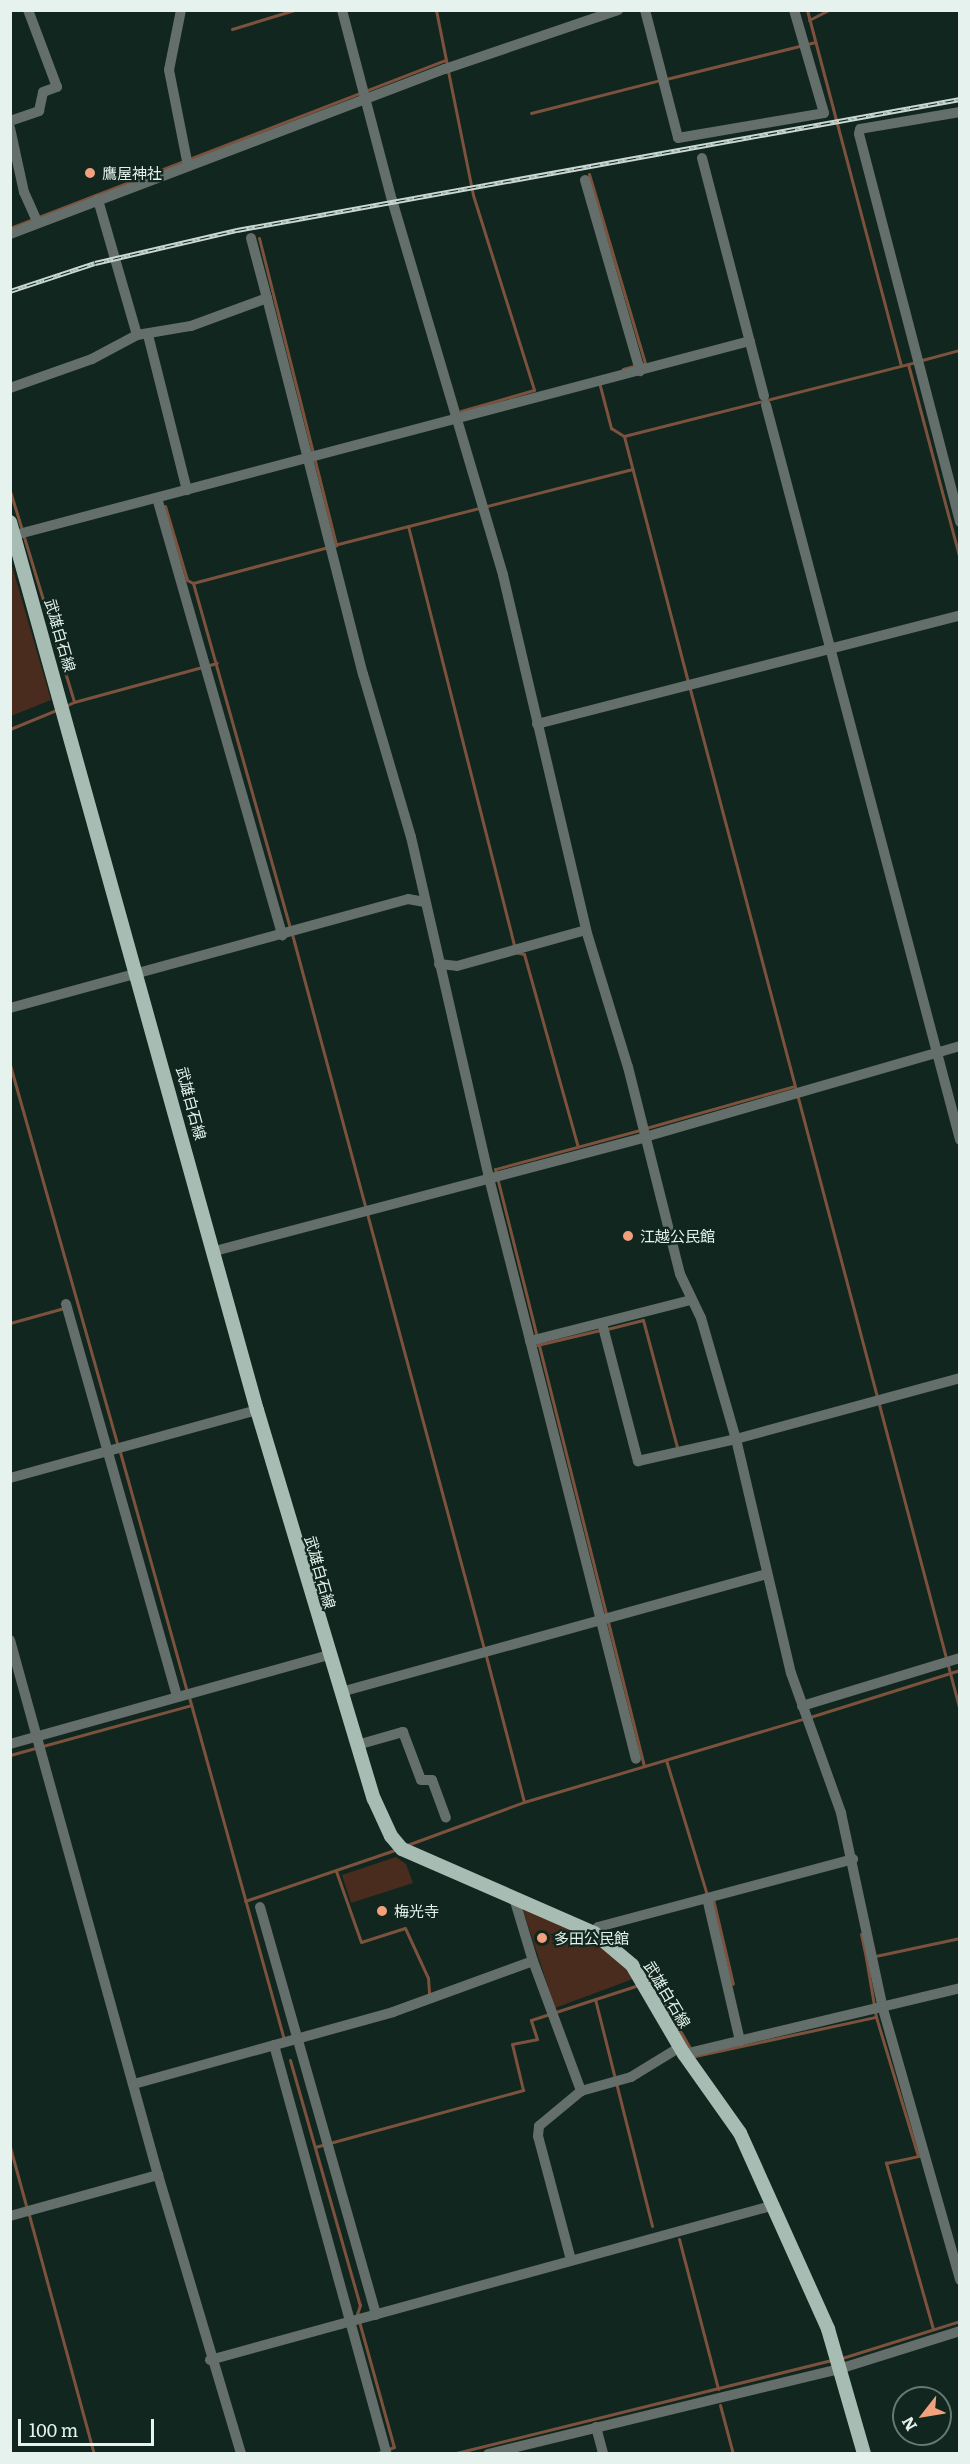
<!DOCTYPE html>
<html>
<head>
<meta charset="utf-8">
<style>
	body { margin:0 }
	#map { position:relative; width:970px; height:2464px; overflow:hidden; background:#10261e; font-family:Literata,"Noto Sans JP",serif }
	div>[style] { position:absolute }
	.green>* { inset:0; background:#4a2c1e }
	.stream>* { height:3px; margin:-1.5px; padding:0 1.5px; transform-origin:1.5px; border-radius:1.5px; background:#7c523e }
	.minor>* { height:10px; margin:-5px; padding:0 5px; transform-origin:5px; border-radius:5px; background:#646e6a }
	.major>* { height:14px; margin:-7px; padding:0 7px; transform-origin:7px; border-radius:7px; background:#a7bdb4 }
	.rail>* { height:5px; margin-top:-2.5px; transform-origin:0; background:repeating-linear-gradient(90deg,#10261e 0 9px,#cad8d3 0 18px); box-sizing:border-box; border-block:2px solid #cad8d3 }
	.dots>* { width:16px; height:16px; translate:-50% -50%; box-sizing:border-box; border:3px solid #10261e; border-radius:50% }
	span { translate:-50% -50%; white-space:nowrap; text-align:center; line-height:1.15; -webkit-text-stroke:4.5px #10261e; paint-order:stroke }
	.poi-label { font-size:15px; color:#e5f2ed }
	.left { translate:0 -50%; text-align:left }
	.street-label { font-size:15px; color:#e5f2ed }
	.frame { position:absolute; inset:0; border:12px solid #e5f2ed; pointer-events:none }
	.north { position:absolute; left:892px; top:2386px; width:60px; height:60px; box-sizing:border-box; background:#10261e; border:2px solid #657871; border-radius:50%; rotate:239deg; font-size:16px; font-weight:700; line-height:24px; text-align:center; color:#e5f2ed }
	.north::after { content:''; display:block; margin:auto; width:21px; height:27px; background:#f1a17c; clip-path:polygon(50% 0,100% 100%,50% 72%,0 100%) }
	.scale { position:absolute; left:18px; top:2419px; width:136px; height:27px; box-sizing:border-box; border:3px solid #e5f2ed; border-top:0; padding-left:8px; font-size:18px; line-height:21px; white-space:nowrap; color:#e5f2ed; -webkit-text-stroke:4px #10261e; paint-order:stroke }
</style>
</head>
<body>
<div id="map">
	<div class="green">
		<div style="clip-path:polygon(10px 559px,51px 700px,11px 716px,10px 716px)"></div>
		<div style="clip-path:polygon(396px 1857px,406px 1864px,413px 1883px,351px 1903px,342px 1875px)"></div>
		<div style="clip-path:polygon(522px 1907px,595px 1939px,619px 1959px,633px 1979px,555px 2008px)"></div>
	</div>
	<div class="stream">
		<div style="left:436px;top:10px;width:56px;rotate:78.7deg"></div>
		<div style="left:807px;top:10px;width:367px;rotate:75.2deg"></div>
		<div style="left:809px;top:20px;width:22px;rotate:-27deg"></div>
		<div style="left:232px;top:29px;width:65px;rotate:-17deg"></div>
		<div style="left:448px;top:71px;width:126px;rotate:78.6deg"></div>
		<div style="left:473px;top:195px;width:204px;rotate:72.6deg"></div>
		<div style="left:534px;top:390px;width:76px;rotate:164deg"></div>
		<div style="left:666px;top:79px;width:154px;rotate:-13.9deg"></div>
		<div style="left:531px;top:113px;width:133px;rotate:-14.3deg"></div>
		<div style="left:589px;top:174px;width:197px;rotate:73.5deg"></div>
		<div style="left:645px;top:363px;width:23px;rotate:165deg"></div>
		<div style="left:10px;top:228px;width:467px;rotate:-21.1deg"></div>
		<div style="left:259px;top:238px;width:317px;rotate:75.9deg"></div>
		<div style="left:922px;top:360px;width:39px;rotate:-15deg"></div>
		<div style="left:908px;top:364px;width:202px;rotate:75.1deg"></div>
		<div style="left:599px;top:382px;width:48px;rotate:75.4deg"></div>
		<div style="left:611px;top:428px;width:15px;rotate:32deg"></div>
		<div style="left:10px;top:491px;width:41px;rotate:72.9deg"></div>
		<div style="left:165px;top:506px;width:77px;rotate:73.4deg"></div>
		<div style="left:187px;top:580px;width:7px;rotate:27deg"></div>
		<div style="left:408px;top:526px;width:433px;rotate:75.8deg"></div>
		<div style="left:24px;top:537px;width:172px;rotate:73.1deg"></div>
		<div style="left:74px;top:702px;width:10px;rotate:156deg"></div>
		<div style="left:334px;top:545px;width:308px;rotate:-14.3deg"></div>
		<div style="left:688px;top:682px;width:254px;rotate:-104.6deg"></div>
		<div style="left:624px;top:436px;width:301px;rotate:-14.2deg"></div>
		<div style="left:690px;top:689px;width:1057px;rotate:75.2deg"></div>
		<div style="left:74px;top:702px;width:148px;rotate:-15.3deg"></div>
		<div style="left:10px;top:729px;width:53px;rotate:-22.2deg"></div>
		<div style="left:290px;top:928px;width:358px;rotate:-105.7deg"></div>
		<div style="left:193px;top:583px;width:140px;rotate:-14.9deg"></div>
		<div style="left:292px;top:934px;width:740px;rotate:74.97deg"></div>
		<div style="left:515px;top:952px;width:9px;rotate:13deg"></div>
		<div style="left:524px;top:954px;width:200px;rotate:74.4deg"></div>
		<div style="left:10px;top:1065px;width:394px;rotate:74.2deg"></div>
		<div style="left:646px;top:1128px;width:154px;rotate:-15.8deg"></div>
		<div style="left:640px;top:1130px;width:150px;rotate:164.9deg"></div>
		<div style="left:495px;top:1169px;width:615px;rotate:75.99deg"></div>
		<div style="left:10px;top:1323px;width:56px;rotate:-15.5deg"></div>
		<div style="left:607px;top:1329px;width:37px;rotate:-14deg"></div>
		<div style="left:643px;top:1320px;width:131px;rotate:75deg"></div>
		<div style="left:537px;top:1345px;width:65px;rotate:-13.4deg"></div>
		<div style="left:120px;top:1452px;width:246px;rotate:74.4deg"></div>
		<div style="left:486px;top:1656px;width:151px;rotate:75.4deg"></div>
		<div style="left:189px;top:1697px;width:356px;rotate:74.5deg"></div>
		<div style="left:810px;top:1717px;width:157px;rotate:-17.4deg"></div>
		<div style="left:10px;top:1755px;width:188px;rotate:-15.4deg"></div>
		<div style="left:666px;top:1760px;width:141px;rotate:73.1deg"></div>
		<div style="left:407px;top:1845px;width:125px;rotate:-20.2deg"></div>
		<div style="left:524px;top:1802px;width:291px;rotate:-16.6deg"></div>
		<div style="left:336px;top:1871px;width:75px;rotate:70.6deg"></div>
		<div style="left:361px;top:1942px;width:46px;rotate:-17.7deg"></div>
		<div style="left:405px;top:1928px;width:55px;rotate:65.3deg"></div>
		<div style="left:428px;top:1978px;width:16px;rotate:86deg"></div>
		<div style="left:713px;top:1899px;width:87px;rotate:76.8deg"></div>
		<div style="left:245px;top:1901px;width:162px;rotate:-18.8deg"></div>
		<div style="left:861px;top:1934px;width:25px;rotate:78deg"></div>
		<div style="left:648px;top:1982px;width:4px;rotate:-14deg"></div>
		<div style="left:652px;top:1981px;width:79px;rotate:60.5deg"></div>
		<div style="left:595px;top:1999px;width:234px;rotate:75.9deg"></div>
		<div style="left:695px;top:2056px;width:185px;rotate:-12.2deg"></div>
		<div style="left:290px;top:2060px;width:255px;rotate:74.1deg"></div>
		<div style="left:360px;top:2305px;width:9px;rotate:108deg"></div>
		<div style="left:357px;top:2314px;width:138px;rotate:74.5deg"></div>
		<div style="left:394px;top:2447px;width:20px;rotate:160deg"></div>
		<div style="left:10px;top:2147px;width:64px;rotate:74.7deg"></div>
		<div style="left:315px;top:2147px;width:216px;rotate:-15.3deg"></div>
		<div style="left:523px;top:2090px;width:47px;rotate:-103.4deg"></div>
		<div style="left:512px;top:2044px;width:25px;rotate:-11deg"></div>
		<div style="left:537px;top:2039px;width:20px;rotate:-108deg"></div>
		<div style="left:531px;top:2020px;width:114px;rotate:-18deg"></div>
		<div style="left:29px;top:2215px;width:248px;rotate:74.8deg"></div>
		<div style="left:679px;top:2239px;width:155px;rotate:75.4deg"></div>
		<div style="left:933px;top:2329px;width:173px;rotate:-105.8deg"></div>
		<div style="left:886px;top:2163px;width:33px;rotate:-12deg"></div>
		<div style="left:918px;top:2156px;width:145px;rotate:-106.8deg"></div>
		<div style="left:876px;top:2017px;width:60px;rotate:-99.6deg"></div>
		<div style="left:866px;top:1958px;width:96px;rotate:-12deg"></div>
		<div style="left:842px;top:2358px;width:124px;rotate:-17.4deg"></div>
		<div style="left:720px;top:2405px;width:51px;rotate:75.1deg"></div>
		<div style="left:452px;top:2454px;width:391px;rotate:-13.9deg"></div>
	</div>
	<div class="minor">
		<div style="left:181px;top:10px;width:61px;rotate:101.3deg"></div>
		<div style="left:169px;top:70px;width:98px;rotate:78.8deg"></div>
		<div style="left:342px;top:10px;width:196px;rotate:75.3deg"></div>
		<div style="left:392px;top:200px;width:391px;rotate:73.5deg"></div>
		<div style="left:503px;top:575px;width:365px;rotate:76.8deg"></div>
		<div style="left:586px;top:930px;width:143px;rotate:73deg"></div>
		<div style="left:628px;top:1067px;width:213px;rotate:75.9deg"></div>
		<div style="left:680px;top:1274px;width:49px;rotate:64.5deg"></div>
		<div style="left:701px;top:1318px;width:126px;rotate:73.9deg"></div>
		<div style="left:736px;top:1439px;width:240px;rotate:76.8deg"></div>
		<div style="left:791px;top:1673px;width:149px;rotate:70.3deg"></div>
		<div style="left:841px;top:1813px;width:200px;rotate:77.9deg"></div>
		<div style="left:883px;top:2009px;width:282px;rotate:74.1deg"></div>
		<div style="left:645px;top:10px;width:132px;rotate:75.5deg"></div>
		<div style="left:678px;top:138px;width:148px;rotate:-9.7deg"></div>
		<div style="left:824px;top:113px;width:107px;rotate:-106.2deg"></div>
		<div style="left:960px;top:112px;width:101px;rotate:170.4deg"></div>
		<div style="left:860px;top:129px;width:5px;rotate:101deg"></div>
		<div style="left:859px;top:134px;width:401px;rotate:75.4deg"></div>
		<div style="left:10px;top:121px;width:31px;rotate:-19deg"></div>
		<div style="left:39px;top:111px;width:19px;rotate:-78deg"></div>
		<div style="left:43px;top:92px;width:15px;rotate:-20deg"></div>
		<div style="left:57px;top:87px;width:82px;rotate:-110.6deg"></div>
		<div style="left:10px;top:128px;width:66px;rotate:77.7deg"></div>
		<div style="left:24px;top:192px;width:34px;rotate:66deg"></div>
		<div style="left:702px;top:158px;width:246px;rotate:75.4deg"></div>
		<div style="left:585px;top:180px;width:199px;rotate:73.9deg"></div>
		<div style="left:10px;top:234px;width:465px;rotate:-20.8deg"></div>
		<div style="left:445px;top:69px;width:183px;rotate:-18.8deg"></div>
		<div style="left:251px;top:238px;width:62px;rotate:75.1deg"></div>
		<div style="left:137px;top:335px;width:55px;rotate:-9.5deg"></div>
		<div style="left:191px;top:326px;width:81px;rotate:-20.2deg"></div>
		<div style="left:267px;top:298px;width:388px;rotate:75.7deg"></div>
		<div style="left:363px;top:674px;width:170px;rotate:73.6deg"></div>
		<div style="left:411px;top:837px;width:350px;rotate:77.1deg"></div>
		<div style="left:489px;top:1178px;width:599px;rotate:75.8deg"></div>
		<div style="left:148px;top:335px;width:160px;rotate:75.9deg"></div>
		<div style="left:10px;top:388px;width:87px;rotate:-19.5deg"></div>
		<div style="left:92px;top:359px;width:51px;rotate:-28.1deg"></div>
		<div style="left:137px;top:335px;width:141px;rotate:-106.1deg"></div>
		<div style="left:766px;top:405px;width:760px;rotate:75.21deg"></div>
		<div style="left:157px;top:498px;width:455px;rotate:74deg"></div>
		<div style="left:15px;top:535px;width:760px;rotate:-14.79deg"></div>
		<div style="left:537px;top:724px;width:437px;rotate:-14.4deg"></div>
		<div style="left:439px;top:964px;width:18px;rotate:6deg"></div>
		<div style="left:457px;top:966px;width:134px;rotate:-15.6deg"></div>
		<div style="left:10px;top:1008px;width:413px;rotate:-15.3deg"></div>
		<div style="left:408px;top:899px;width:17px;rotate:10deg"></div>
		<div style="left:215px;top:1251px;width:445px;rotate:-14.8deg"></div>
		<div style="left:645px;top:1137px;width:328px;rotate:-16.1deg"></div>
		<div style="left:66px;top:1304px;width:407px;rotate:74.2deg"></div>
		<div style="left:602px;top:1323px;width:143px;rotate:75.4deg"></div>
		<div style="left:638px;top:1461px;width:100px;rotate:-12.7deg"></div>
		<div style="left:736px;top:1439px;width:232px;rotate:-15.2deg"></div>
		<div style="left:530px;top:1341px;width:166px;rotate:-14.3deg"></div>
		<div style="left:10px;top:1478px;width:256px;rotate:-15.4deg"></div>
		<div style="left:10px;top:1640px;width:555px;rotate:74.54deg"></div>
		<div style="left:158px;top:2175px;width:291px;rotate:73.4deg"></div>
		<div style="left:341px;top:1692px;width:441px;rotate:-15.5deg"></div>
		<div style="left:802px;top:1706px;width:165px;rotate:-16.9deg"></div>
		<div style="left:10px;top:1744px;width:330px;rotate:-15.6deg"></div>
		<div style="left:357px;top:1745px;width:48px;rotate:-15.8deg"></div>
		<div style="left:403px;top:1732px;width:51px;rotate:69.4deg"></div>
		<div style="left:421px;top:1780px;width:11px"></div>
		<div style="left:432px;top:1780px;width:40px;rotate:69.8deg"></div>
		<div style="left:514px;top:1898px;width:66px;rotate:73.2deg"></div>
		<div style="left:533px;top:1961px;width:139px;rotate:69.7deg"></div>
		<div style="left:707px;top:1898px;width:147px;rotate:77deg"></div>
		<div style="left:260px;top:1907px;width:424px;rotate:74.1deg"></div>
		<div style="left:594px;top:1933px;width:7px;rotate:-56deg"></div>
		<div style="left:598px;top:1927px;width:264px;rotate:-14.9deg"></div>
		<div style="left:274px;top:2045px;width:424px;rotate:74.6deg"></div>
		<div style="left:684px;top:2054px;width:284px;rotate:-13.4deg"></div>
		<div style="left:134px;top:2084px;width:269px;rotate:-15.5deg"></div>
		<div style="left:393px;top:2012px;width:149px;rotate:-20deg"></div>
		<div style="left:10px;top:2216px;width:154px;rotate:-15.5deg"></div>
		<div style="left:571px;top:2260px;width:128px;rotate:-104.9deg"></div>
		<div style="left:538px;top:2136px;width:10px;rotate:-84deg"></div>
		<div style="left:539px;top:2126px;width:55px;rotate:-39.8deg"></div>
		<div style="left:581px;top:2091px;width:52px;rotate:-15.6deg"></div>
		<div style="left:631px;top:2077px;width:57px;rotate:-31.5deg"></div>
		<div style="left:210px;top:2360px;width:582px;rotate:-15.35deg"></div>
		<div style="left:596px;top:2427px;width:28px;rotate:75deg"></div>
		<div style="left:488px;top:2454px;width:361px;rotate:-13.6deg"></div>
		<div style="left:839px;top:2369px;width:127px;rotate:-17.4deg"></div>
	</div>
	<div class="major">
		<div style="left:10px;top:522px;width:922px;rotate:74.46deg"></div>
		<div style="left:257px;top:1410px;width:406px;rotate:73.3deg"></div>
		<div style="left:374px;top:1799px;width:41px;rotate:65.3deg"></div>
		<div style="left:391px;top:1836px;width:17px;rotate:50deg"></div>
		<div style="left:402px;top:1849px;width:210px;rotate:23.6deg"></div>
		<div style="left:594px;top:1933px;width:50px;rotate:40.1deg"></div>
		<div style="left:632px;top:1965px;width:103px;rotate:59.7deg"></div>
		<div style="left:684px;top:2054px;width:97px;rotate:54.7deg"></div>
		<div style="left:740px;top:2133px;width:215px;rotate:65.8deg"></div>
		<div style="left:828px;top:2329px;width:130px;rotate:73.9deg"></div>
	</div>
	<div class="rail">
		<div style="left:10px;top:291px;width:89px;rotate:-18.2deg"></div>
		<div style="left:95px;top:263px;width:146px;rotate:-13.1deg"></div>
		<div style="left:237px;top:230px;width:735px;rotate:-10.27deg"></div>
	</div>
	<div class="dots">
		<div style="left:90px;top:173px;background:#f1a17c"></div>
		<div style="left:628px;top:1236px;background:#f1a17c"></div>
		<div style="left:382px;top:1911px;background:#f1a17c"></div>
		<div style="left:542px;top:1938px;background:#f1a17c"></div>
	</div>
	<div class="poi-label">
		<span class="left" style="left:102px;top:173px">鷹屋神社</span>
		<span class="left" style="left:640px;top:1236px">江越公民館</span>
		<span class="left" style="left:394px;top:1911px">梅光寺</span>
		<span class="left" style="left:554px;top:1938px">多田公民館</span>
	</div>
	<div class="street-label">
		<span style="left:61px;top:635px;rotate:74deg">武雄白石線</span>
		<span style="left:192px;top:1103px;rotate:75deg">武雄白石線</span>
		<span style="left:321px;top:1572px;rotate:74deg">武雄白石線</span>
		<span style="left:668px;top:1994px;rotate:59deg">武雄白石線</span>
	</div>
	<div class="frame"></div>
	<div class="north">N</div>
	<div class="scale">100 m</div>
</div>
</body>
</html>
